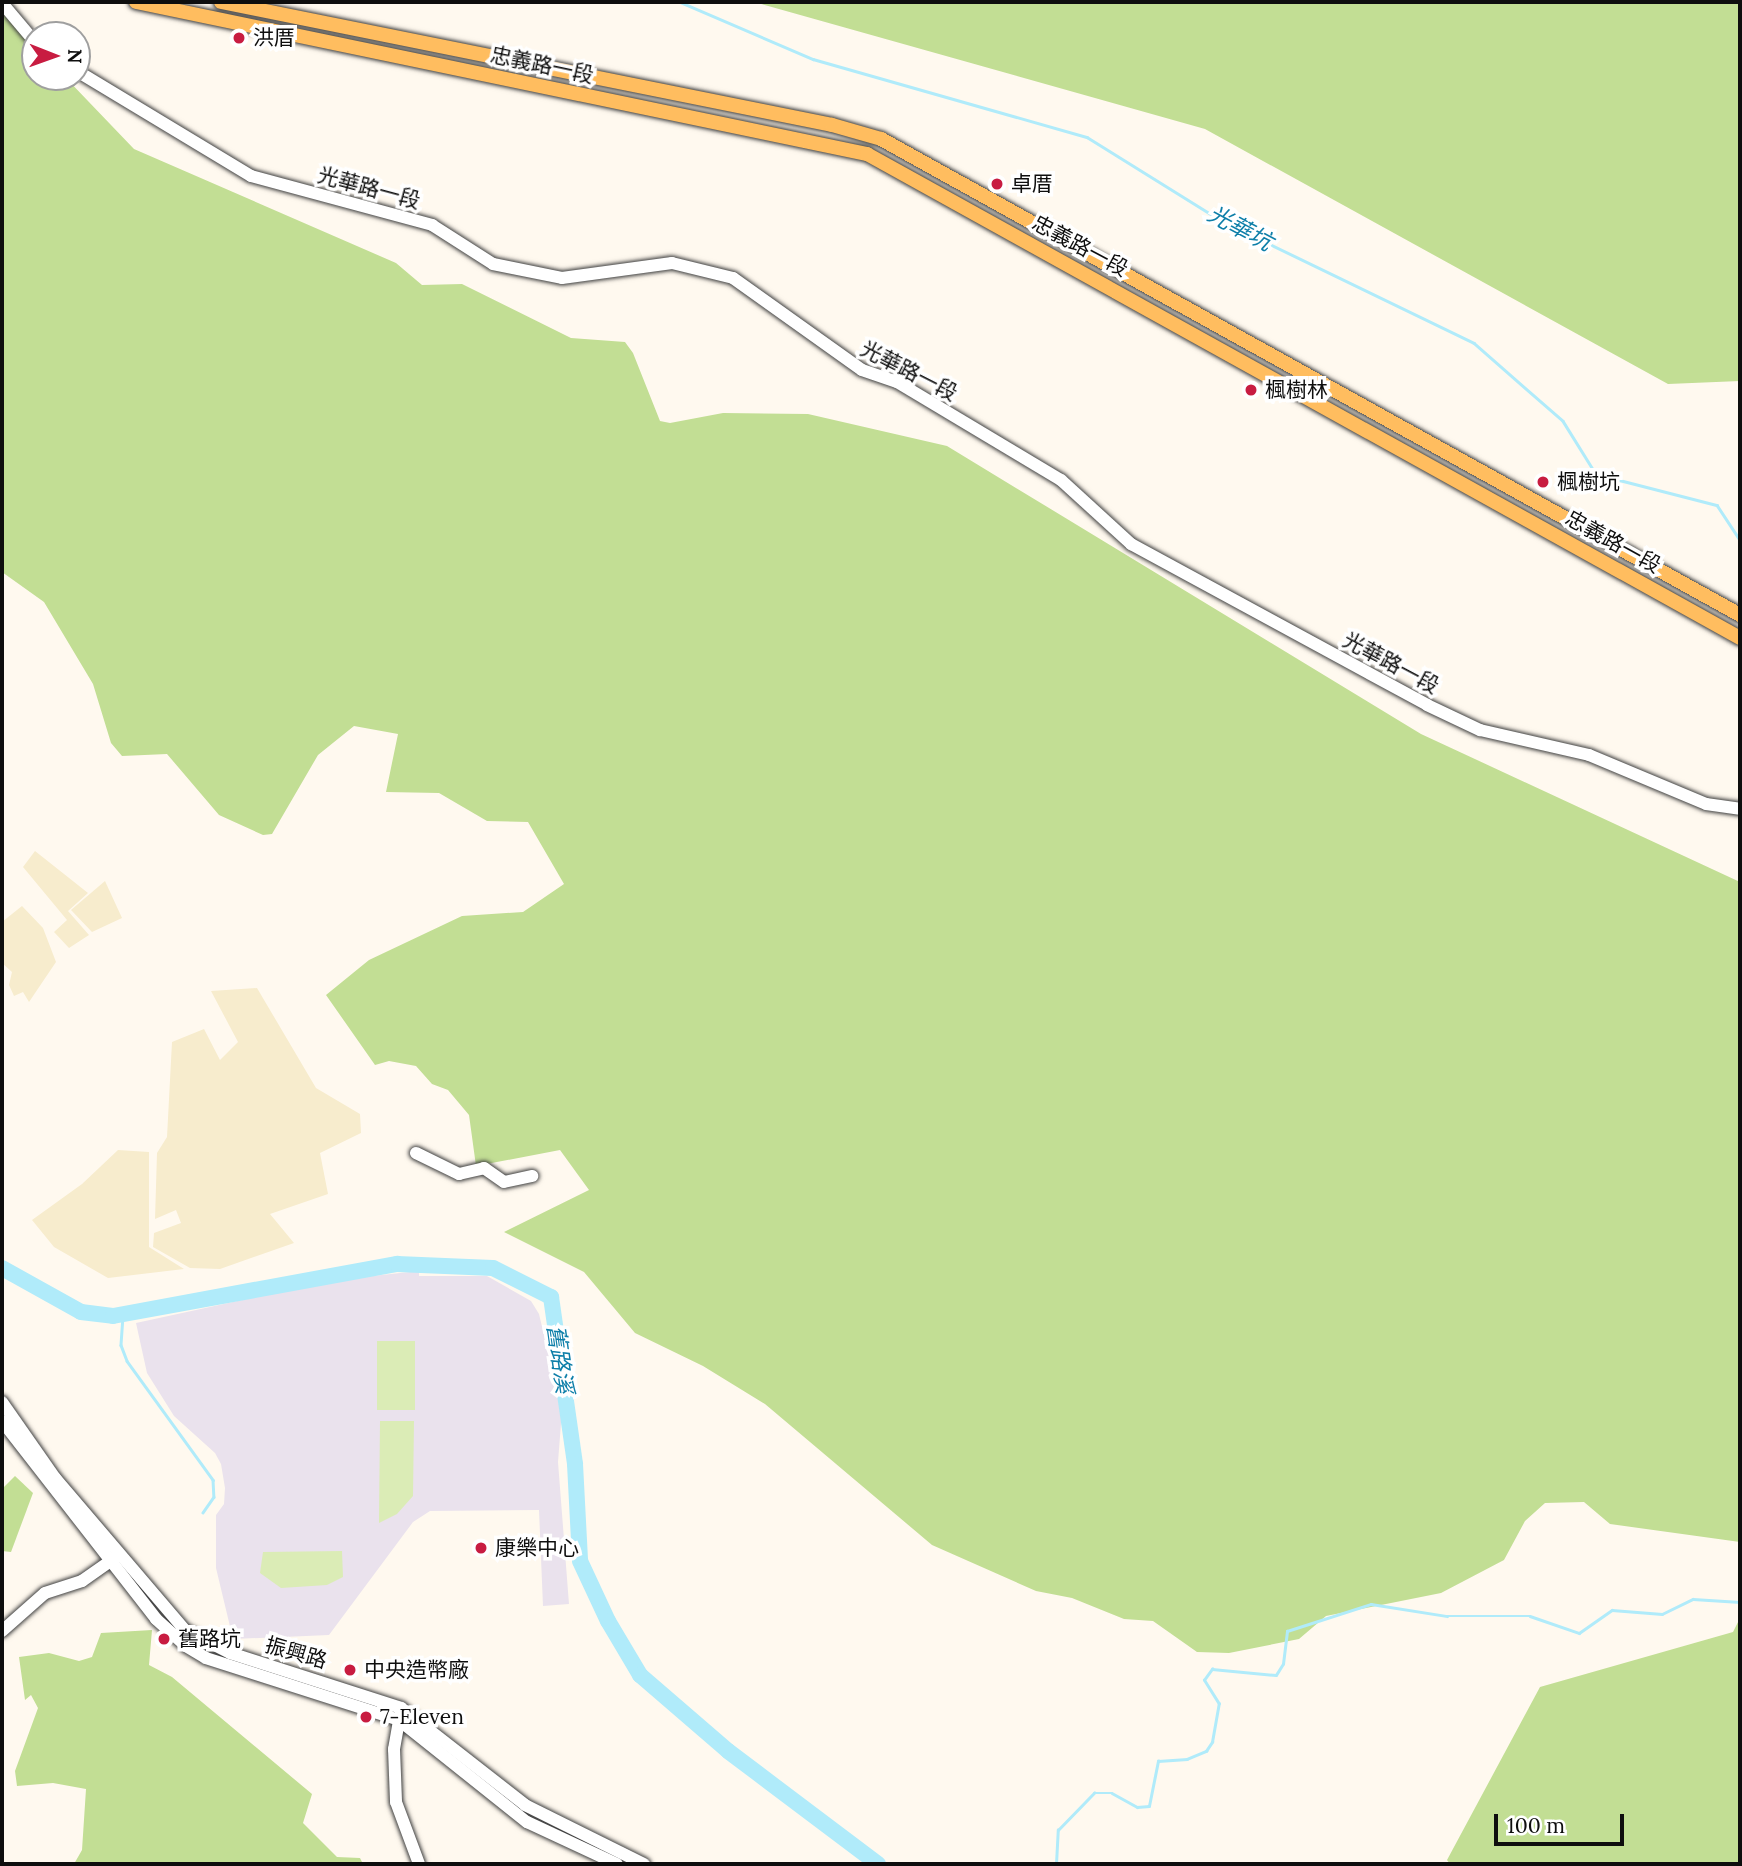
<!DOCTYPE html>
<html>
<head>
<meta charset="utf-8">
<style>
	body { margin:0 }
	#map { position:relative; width:1742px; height:1866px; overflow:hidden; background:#fff9ef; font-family:Lora,"Noto Sans TC",serif }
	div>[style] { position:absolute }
	.industrial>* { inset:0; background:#eae2ed }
	.farmland>* { inset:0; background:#f7eccd }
	.green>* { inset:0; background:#dbecb6; transform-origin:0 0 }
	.forest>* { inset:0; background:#c2de94 }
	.stream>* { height:2.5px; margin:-1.25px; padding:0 1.25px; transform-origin:1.25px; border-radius:1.25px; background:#b0ebfa }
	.river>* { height:16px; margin:-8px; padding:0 8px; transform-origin:8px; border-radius:8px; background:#b0ebfa }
	.roads { filter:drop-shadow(0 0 2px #414141) drop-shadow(0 0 2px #414141) }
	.minor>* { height:12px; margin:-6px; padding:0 6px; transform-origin:6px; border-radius:6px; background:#fff }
	.major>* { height:14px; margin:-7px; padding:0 7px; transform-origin:7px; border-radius:7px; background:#ffbd5f }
	.dots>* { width:19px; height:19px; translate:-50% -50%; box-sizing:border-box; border:4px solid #fff; border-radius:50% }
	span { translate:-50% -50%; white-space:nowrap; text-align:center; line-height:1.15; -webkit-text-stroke:7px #fff; paint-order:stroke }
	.poi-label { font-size:21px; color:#0e0e0e }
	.left { translate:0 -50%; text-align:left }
	.street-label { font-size:21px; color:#0e0e0e }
	.water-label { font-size:23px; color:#0e7fa9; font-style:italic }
	.frame { position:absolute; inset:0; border:4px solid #0e0e0e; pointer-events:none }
	.north { position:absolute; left:21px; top:21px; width:70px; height:70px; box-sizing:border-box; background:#fff; border:2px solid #9f9f9f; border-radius:50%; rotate:91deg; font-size:19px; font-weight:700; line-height:28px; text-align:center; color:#0e0e0e }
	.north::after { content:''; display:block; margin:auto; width:24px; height:32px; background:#c81c41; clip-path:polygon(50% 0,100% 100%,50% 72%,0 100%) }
	.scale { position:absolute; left:1494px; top:1814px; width:130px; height:32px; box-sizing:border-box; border:4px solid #0e0e0e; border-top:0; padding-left:9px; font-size:21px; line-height:24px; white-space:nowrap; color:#0e0e0e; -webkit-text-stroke:5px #fff; paint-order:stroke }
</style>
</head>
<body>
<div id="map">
	<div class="industrial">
		<div style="clip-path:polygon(419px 1271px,419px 1276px,487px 1276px,531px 1301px,539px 1314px,562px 1411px,558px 1462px,569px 1604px,543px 1606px,539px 1510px,430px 1511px,413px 1522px,329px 1635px,233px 1639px,216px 1568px,216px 1515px,224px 1504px,225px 1488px,221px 1464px,215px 1453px,174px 1416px,147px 1373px,136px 1323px,335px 1280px)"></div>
	</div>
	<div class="farmland">
		<div style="clip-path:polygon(35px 851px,88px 893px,68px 911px,89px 935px,69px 948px,54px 932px,67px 920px,23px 867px)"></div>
		<div style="clip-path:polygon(105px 881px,122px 918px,92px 932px,71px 910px)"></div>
		<div style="clip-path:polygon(22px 906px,43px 928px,56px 962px,29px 1002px,23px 992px,14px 996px,9px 985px,12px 972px,2px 963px,2px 922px)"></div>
		<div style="clip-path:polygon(257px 988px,316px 1088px,360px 1114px,361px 1133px,320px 1153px,328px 1194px,270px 1214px,294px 1243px,220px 1269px,190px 1268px,153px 1247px,154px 1233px,181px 1223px,176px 1210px,155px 1219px,157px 1153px,167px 1137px,172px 1042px,204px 1029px,220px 1060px,238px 1042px,211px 991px)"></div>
		<div style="clip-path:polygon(118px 1150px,149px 1152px,149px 1247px,184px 1269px,108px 1278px,54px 1247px,32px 1220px,82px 1184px)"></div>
	</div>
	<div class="green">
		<div style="left:377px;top:1341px;width:38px;height:69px"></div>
		<div style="clip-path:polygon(380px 1421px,414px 1421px,413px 1496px,397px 1514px,379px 1523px)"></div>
		<div style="clip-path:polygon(342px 1551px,343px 1577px,327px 1585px,281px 1588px,260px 1573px,263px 1552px)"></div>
	</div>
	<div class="forest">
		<div style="clip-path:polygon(754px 2px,1740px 2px,1740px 381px,1668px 384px,1205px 129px)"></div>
		<div style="clip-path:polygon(2px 11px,35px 46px,35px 77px,65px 77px,134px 149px,396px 263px,422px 285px,462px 284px,571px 338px,625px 342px,633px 353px,660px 421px,670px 423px,723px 413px,808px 414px,947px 446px,1421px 734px,1740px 882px,1740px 1542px,1610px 1524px,1584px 1502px,1545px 1503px,1525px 1521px,1504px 1560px,1441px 1593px,1326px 1616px,1299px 1639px,1229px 1653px,1197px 1652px,1153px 1621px,1124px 1619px,1072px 1598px,1036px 1591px,932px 1545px,765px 1404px,703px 1366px,635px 1333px,584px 1272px,504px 1232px,589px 1190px,560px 1150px,476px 1166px,469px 1115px,448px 1090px,432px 1084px,416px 1066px,389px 1061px,375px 1065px,326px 995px,369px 960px,462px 916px,523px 912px,564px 884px,528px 822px,487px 821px,439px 793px,386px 792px,398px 734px,354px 726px,318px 755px,272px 834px,263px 835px,219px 815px,167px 754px,122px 756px,111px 743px,93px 684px,44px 602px,2px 572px)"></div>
		<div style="clip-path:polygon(15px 1476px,33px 1493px,11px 1552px,2px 1551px,2px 1489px)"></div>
		<div style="clip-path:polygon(1740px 1618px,1740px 1864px,1450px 1864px,1447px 1860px,1540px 1687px,1733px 1632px)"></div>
		<div style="clip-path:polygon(152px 1630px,149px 1665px,172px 1677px,312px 1794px,303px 1823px,337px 1857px,360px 1858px,363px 1864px,74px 1864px,82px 1850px,86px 1789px,53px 1783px,17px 1786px,15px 1771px,38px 1708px,31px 1695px,25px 1700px,19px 1657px,49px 1653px,79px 1661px,92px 1657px,101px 1633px)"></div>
	</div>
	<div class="stream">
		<div style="left:680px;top:2px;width:145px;rotate:23.2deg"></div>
		<div style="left:813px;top:59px;width:285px;rotate:15.9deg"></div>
		<div style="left:1087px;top:137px;width:159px;rotate:31.9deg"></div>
		<div style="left:1222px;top:221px;width:280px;rotate:25.8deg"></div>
		<div style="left:1474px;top:343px;width:118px;rotate:41.2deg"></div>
		<div style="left:1563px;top:421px;width:62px;rotate:58.1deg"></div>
		<div style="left:1596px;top:474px;width:125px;rotate:14.4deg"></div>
		<div style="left:1717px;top:505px;width:42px;rotate:56.7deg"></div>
		<div style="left:123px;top:1316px;width:29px;rotate:94deg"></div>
		<div style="left:121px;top:1345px;width:17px;rotate:69deg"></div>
		<div style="left:127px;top:1361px;width:147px;rotate:54.1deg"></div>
		<div style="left:213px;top:1480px;width:17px;rotate:87deg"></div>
		<div style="left:214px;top:1497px;width:19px;rotate:125deg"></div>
		<div style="left:1056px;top:1864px;width:34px;rotate:-87deg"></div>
		<div style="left:1058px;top:1830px;width:52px;rotate:-45.8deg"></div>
		<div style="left:1094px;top:1793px;width:18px"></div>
		<div style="left:1112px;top:1793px;width:29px;rotate:29deg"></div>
		<div style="left:1137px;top:1807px;width:12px;rotate:-5deg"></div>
		<div style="left:1149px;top:1806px;width:46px;rotate:-78.7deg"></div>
		<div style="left:1158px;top:1761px;width:29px;rotate:-4deg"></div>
		<div style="left:1187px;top:1759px;width:21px;rotate:-23deg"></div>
		<div style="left:1206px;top:1751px;width:11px;rotate:-56deg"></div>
		<div style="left:1212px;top:1742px;width:39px;rotate:-80deg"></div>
		<div style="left:1219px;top:1704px;width:28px;rotate:-122deg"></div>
		<div style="left:1204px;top:1680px;width:14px;rotate:-54deg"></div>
		<div style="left:1212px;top:1669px;width:64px;rotate:5.4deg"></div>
		<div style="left:1276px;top:1675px;width:13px;rotate:-58deg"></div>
		<div style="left:1283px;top:1664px;width:33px;rotate:-83deg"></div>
		<div style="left:1287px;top:1631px;width:88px;rotate:-17.8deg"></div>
		<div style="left:1371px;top:1604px;width:77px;rotate:9deg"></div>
		<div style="left:1447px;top:1616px;width:83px"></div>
		<div style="left:1530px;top:1616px;width:52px;rotate:19.1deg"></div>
		<div style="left:1579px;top:1633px;width:40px;rotate:-34.9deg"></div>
		<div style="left:1612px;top:1610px;width:50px;rotate:4.6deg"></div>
		<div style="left:1662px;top:1614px;width:34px;rotate:-26deg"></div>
		<div style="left:1693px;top:1599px;width:47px;rotate:3.7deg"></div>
	</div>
	<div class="river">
		<div style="left:2px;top:1268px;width:90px;rotate:29.1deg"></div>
		<div style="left:81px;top:1312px;width:32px;rotate:7deg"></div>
		<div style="left:113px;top:1316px;width:289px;rotate:-10.4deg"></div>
		<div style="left:397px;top:1264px;width:96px;rotate:2.4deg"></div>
		<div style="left:493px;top:1268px;width:65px;rotate:26.6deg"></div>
		<div style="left:551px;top:1297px;width:169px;rotate:81.8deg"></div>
		<div style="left:575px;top:1464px;width:97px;rotate:87deg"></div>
		<div style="left:580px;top:1561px;width:66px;rotate:65deg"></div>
		<div style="left:608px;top:1621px;width:63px;rotate:59.3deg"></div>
		<div style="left:640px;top:1675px;width:116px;rotate:40.8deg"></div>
		<div style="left:728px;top:1751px;width:188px;rotate:37deg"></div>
	</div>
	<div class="roads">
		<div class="minor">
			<div style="left:2px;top:3px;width:51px;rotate:49.8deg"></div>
			<div style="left:77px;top:71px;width:203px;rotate:31.1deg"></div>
			<div style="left:251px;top:176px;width:188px;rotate:15.1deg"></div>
			<div style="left:432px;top:225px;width:72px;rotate:32.6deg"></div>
			<div style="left:493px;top:264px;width:70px;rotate:11.5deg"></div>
			<div style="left:562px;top:278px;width:111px;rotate:-7.8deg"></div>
			<div style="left:672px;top:263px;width:63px;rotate:13.8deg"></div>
			<div style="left:733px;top:278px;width:158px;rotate:35.5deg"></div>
			<div style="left:862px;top:370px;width:37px;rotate:19deg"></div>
			<div style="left:897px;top:382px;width:191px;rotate:30.9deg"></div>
			<div style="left:1061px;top:480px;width:95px;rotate:42.4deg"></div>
			<div style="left:1131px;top:544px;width:337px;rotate:28.5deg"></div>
			<div style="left:1427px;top:705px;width:59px;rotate:25.3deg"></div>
			<div style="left:1480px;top:730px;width:112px;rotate:12.9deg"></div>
			<div style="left:1589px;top:755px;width:127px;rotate:22.7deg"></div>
			<div style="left:1706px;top:804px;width:34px;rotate:8deg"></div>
			<div style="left:416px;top:1153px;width:48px;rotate:26deg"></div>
			<div style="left:459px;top:1174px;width:26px;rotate:-13deg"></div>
			<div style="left:484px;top:1168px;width:24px;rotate:35deg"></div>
			<div style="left:504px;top:1182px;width:29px;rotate:-12deg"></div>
			<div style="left:2px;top:1402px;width:93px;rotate:55.1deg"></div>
			<div style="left:55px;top:1478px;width:200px;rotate:49.5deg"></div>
			<div style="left:185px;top:1630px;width:51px;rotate:27.1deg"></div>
			<div style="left:230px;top:1653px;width:180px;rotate:17.8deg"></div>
			<div style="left:401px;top:1708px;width:157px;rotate:38deg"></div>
			<div style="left:525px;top:1805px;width:133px;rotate:26.4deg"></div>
			<div style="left:2px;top:1421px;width:251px;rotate:52.1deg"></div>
			<div style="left:156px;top:1619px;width:40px;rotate:42deg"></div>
			<div style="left:186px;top:1646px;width:23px;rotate:31deg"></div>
			<div style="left:206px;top:1658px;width:203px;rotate:17.8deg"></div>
			<div style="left:399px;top:1720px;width:164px;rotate:38.6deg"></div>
			<div style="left:527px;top:1822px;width:99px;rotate:25deg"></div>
			<div style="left:2px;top:1631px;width:57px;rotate:-41.5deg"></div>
			<div style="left:45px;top:1593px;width:39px;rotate:-18deg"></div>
			<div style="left:82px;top:1581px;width:42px;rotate:-35.2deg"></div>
			<div style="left:400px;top:1715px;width:35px;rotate:100deg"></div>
			<div style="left:394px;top:1749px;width:53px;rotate:87.8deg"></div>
			<div style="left:396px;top:1802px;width:66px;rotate:69.6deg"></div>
		</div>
		<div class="major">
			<div style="left:136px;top:2px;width:747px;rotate:11.75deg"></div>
			<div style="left:867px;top:154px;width:998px;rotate:29deg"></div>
			<div style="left:221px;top:2px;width:623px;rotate:11.38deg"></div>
			<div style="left:832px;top:125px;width:51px;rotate:15.9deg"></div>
			<div style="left:881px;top:139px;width:982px;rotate:28.99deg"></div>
		</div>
	</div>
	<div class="dots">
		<div style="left:239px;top:38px;background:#c81c41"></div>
		<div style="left:997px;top:184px;background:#c81c41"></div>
		<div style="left:1251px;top:390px;background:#c81c41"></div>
		<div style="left:1543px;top:482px;background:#c81c41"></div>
		<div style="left:481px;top:1548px;background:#c81c41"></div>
		<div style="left:164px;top:1639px;background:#c81c41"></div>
		<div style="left:350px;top:1670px;background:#c81c41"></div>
		<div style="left:366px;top:1717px;background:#c81c41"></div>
	</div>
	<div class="poi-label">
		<span class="left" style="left:253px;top:38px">洪厝</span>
		<span class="left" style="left:1011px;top:184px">卓厝</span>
		<span class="left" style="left:1265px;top:390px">楓樹林</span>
		<span class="left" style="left:1557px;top:482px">楓樹坑</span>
		<span class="left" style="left:495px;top:1548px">康樂中心</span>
		<span class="left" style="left:178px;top:1639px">舊路坑</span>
		<span class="left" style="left:364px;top:1670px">中央造幣廠</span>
		<span class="left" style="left:380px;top:1717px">7-Eleven</span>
	</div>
	<div class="street-label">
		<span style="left:542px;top:65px;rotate:12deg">忠義路一段</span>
		<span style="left:369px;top:188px;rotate:15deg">光華路一段</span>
		<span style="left:1080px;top:246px;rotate:28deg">忠義路一段</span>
		<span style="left:909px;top:371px;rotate:27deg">光華路一段</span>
		<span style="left:1613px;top:542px;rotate:29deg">忠義路一段</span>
		<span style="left:1391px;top:663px;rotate:28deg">光華路一段</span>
		<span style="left:296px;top:1653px;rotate:16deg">振興路</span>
	</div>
	<div class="water-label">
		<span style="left:1240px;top:228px;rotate:28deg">光華坑</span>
		<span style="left:560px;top:1359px;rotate:82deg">舊路溪</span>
	</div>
	<div class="frame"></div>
	<div class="north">N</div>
	<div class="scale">100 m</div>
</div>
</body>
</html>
